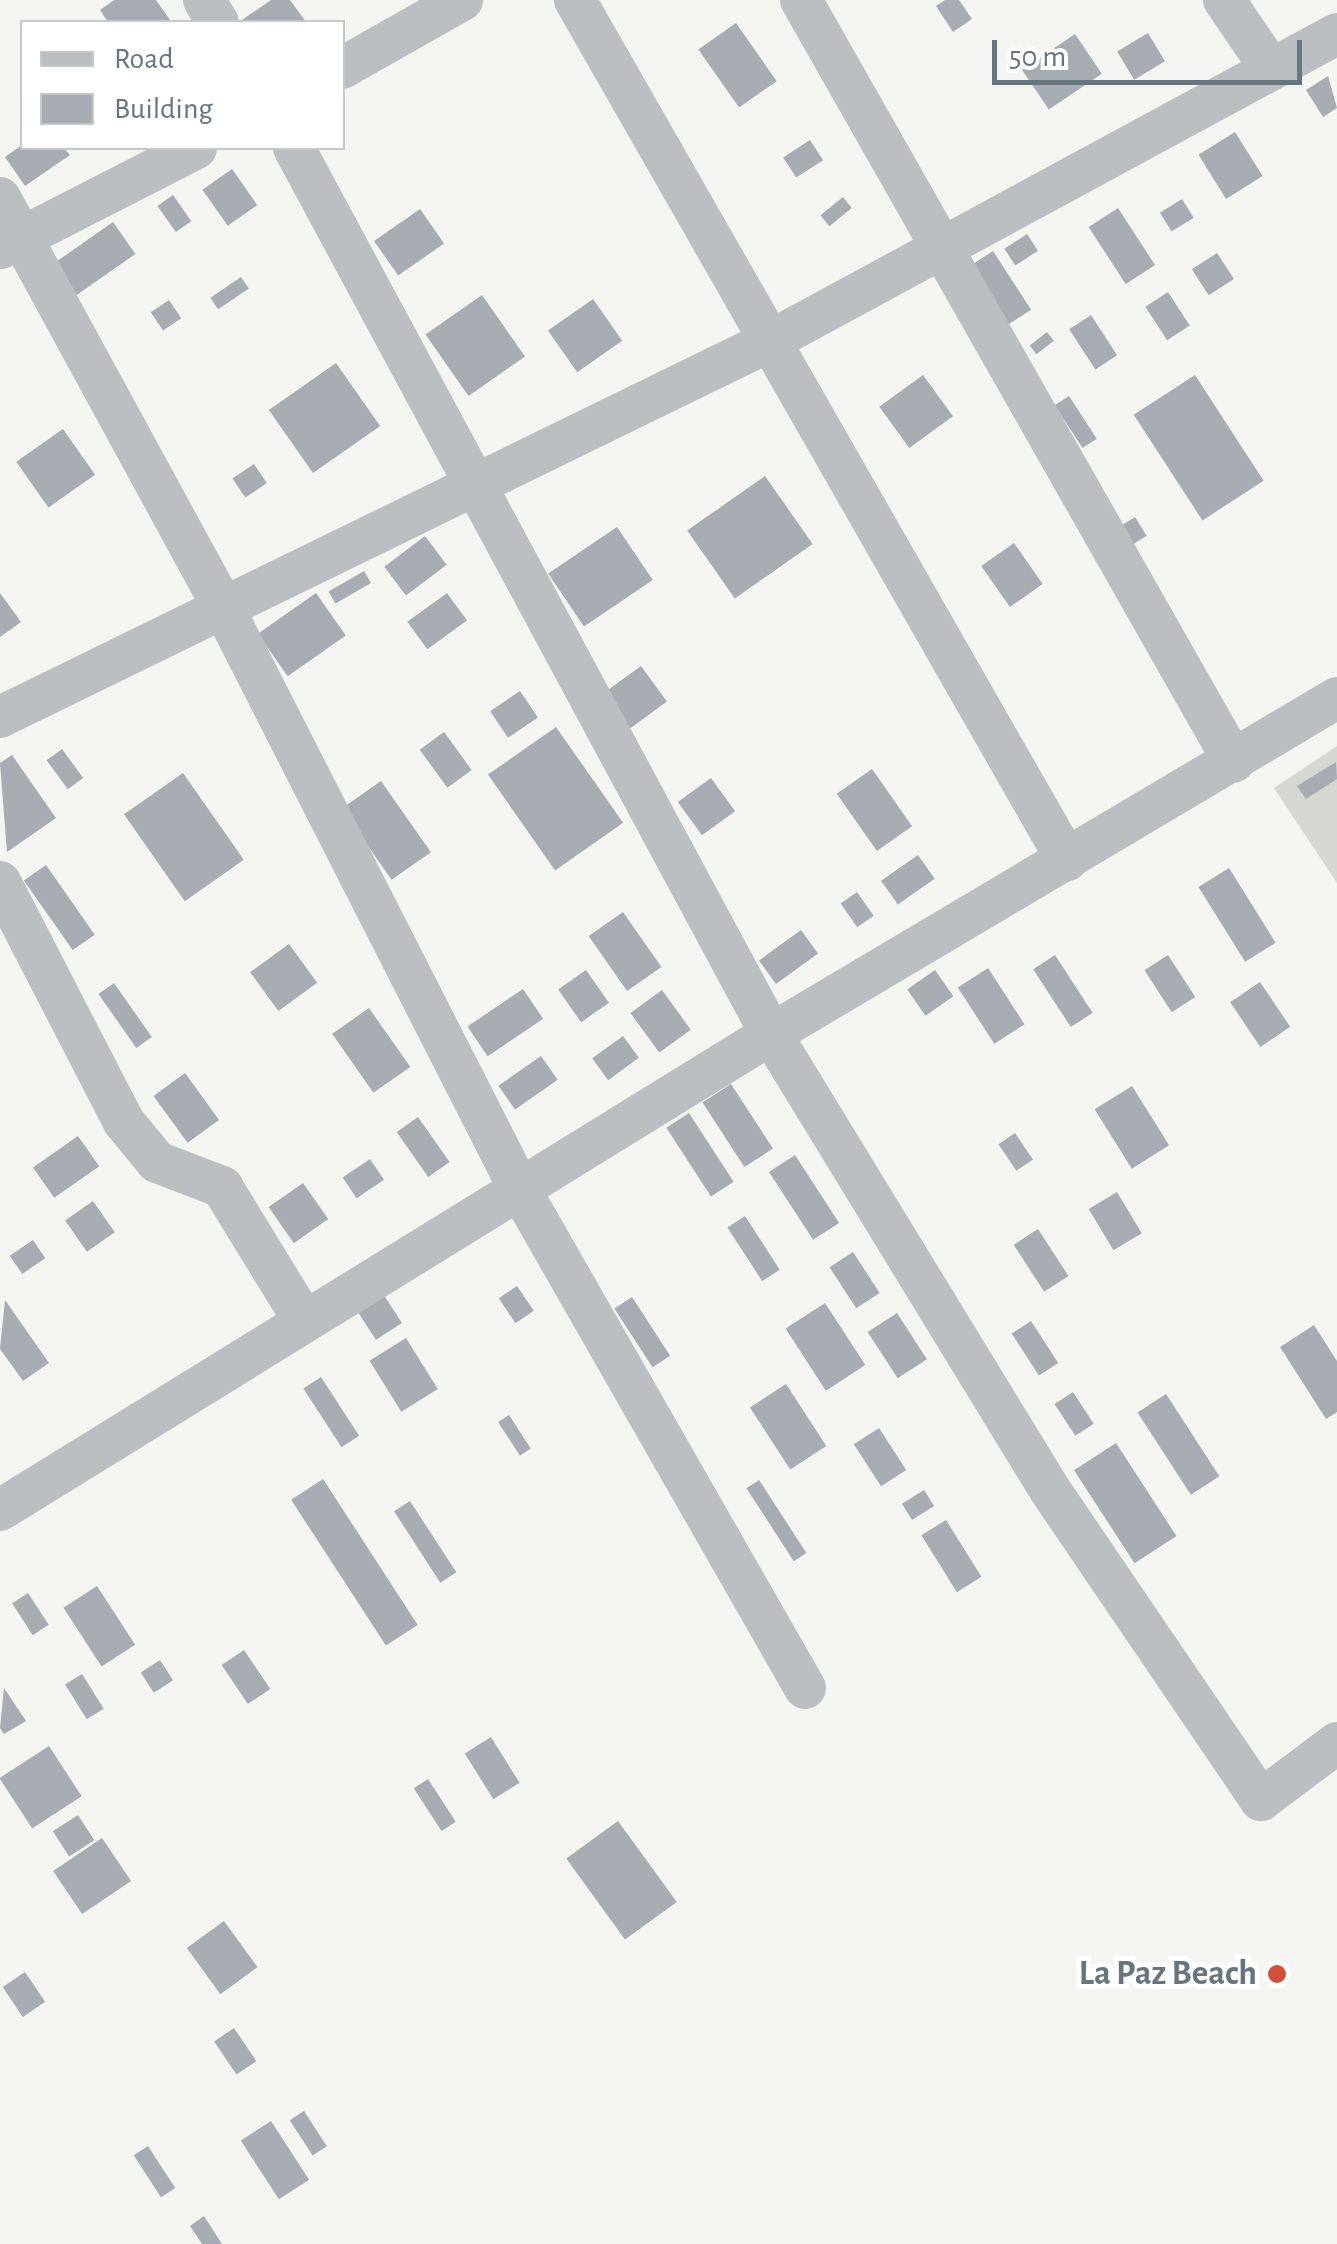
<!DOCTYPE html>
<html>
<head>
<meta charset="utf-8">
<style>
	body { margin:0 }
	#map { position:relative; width:1337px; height:2244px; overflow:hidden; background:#f4f4f1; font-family:"Alegreya Sans",sans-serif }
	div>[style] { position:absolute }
	.green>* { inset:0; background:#d4d8d1 }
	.building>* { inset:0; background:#a6acb1; transform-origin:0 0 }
	.minor>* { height:42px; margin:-21px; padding:0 21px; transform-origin:21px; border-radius:21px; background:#babec0 }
	.dots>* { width:28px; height:28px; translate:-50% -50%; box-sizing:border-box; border:5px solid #fff; border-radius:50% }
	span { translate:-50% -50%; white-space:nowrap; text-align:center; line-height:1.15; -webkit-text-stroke:10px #fff; paint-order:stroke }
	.poi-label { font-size:35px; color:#67757e; font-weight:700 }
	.right { translate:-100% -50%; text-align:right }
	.legend { position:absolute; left:20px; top:20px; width:325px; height:130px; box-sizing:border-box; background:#fff; border:2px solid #c2c8cb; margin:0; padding:12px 18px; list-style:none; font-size:30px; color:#67757e }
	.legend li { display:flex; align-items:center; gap:20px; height:50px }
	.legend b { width:50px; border:2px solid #c2c8cb }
	.scale { position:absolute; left:992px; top:40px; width:310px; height:45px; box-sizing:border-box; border:5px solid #67757e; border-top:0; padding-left:12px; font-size:30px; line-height:35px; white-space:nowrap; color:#67757e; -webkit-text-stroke:8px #fff; paint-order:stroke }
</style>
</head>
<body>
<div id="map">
	<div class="green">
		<div style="clip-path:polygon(1337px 746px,1337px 883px,1274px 788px)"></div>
	</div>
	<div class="building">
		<div style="clip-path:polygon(114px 0,156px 0,170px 20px,108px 22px,100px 10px)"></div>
		<div style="clip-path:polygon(271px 0,290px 0,306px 22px,239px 22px)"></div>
		<div style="clip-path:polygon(945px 0,959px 0,972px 19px,953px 32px,936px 6px)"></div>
		<div style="left:736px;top:23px;width:71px;height:46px;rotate:55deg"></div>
		<div style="left:1148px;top:33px;width:33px;height:36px;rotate:59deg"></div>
		<div style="left:1075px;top:34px;width:48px;height:64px;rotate:56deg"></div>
		<div style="clip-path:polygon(1328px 76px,1337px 108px,1323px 117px,1306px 90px)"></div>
		<div style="left:1235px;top:132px;width:52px;height:43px;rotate:58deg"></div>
		<div style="left:810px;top:140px;width:24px;height:32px;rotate:57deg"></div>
		<div style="clip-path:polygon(22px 145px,64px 148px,70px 155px,25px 186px,5px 157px)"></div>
		<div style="left:232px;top:169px;width:44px;height:36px;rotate:55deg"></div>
		<div style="left:173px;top:195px;width:32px;height:19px;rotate:55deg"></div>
		<div style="left:843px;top:197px;width:14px;height:29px;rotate:51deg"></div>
		<div style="left:1182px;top:199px;width:22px;height:26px;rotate:58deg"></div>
		<div style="left:1118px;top:208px;width:68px;height:35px;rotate:57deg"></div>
		<div style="left:420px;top:209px;width:42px;height:56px;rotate:55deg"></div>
		<div style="left:113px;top:222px;width:39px;height:76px;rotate:55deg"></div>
		<div style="left:1027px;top:234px;width:20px;height:27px;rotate:57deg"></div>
		<div style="left:993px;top:251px;width:70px;height:32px;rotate:57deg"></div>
		<div style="left:1217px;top:253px;width:31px;height:30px;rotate:57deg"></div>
		<div style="left:241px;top:277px;width:14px;height:37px;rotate:56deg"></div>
		<div style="left:1168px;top:292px;width:40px;height:27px;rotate:57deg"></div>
		<div style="left:482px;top:295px;width:75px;height:69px;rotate:55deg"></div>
		<div style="left:593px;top:299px;width:51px;height:55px;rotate:55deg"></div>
		<div style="left:169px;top:300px;width:22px;height:22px;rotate:56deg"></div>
		<div style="left:1091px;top:315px;width:48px;height:26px;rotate:57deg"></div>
		<div style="left:1047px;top:332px;width:11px;height:22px;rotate:52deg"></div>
		<div style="left:336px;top:363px;width:77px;height:82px;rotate:55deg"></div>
		<div style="left:923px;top:375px;width:51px;height:54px;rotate:54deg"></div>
		<div style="left:1195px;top:375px;width:126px;height:73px;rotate:57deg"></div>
		<div style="left:1069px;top:396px;width:51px;height:17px;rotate:57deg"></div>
		<div style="left:63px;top:429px;width:56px;height:57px;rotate:55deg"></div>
		<div style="left:254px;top:464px;width:23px;height:26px;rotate:56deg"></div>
		<div style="left:765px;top:476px;width:83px;height:95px;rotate:55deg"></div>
		<div style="left:1135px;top:517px;width:22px;height:17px;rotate:58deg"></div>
		<div style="left:617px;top:527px;width:64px;height:83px;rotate:56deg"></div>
		<div style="left:425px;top:536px;width:36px;height:51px;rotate:53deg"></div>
		<div style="left:1014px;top:543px;width:50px;height:40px;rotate:55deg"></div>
		<div style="left:364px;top:571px;width:14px;height:41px;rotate:60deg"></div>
		<div style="clip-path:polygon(0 593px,21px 622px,0 637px)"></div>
		<div style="left:316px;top:593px;width:52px;height:71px;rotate:55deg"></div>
		<div style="left:447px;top:593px;width:34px;height:49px;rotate:54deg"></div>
		<div style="left:641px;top:666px;width:44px;height:46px;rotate:54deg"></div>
		<div style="left:520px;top:691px;width:32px;height:36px;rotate:56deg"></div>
		<div style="left:556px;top:727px;width:117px;height:83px;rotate:55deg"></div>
		<div style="left:444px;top:732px;width:47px;height:30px;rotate:54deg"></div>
		<div style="left:62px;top:749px;width:36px;height:19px;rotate:54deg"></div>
		<div style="clip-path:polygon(12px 755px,56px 818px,7px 852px,0 763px)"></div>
		<div style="clip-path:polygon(1336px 762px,1337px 779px,1306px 799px,1297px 786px)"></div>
		<div style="left:872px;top:769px;width:70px;height:43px;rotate:55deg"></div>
		<div style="left:183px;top:773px;width:106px;height:72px;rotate:55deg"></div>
		<div style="left:711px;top:778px;width:41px;height:41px;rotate:54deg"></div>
		<div style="left:381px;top:781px;width:87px;height:48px;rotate:55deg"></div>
		<div style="left:918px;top:855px;width:29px;height:45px;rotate:55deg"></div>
		<div style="left:46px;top:865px;width:85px;height:27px;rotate:55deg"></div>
		<div style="left:1229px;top:868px;width:88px;height:36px;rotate:58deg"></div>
		<div style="left:857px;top:892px;width:29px;height:20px;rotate:55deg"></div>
		<div style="left:623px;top:912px;width:67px;height:42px;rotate:55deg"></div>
		<div style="left:801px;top:930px;width:29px;height:52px;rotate:54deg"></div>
		<div style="left:289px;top:944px;width:48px;height:48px;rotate:54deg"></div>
		<div style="left:1055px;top:955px;width:69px;height:26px;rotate:57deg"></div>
		<div style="left:1168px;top:955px;width:50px;height:28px;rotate:57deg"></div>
		<div style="left:988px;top:968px;width:67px;height:36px;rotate:57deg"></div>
		<div style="left:586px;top:970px;width:40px;height:34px;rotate:55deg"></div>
		<div style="left:935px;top:970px;width:32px;height:34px;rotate:55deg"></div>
		<div style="left:1260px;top:982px;width:54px;height:36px;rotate:56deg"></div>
		<div style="left:114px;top:983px;width:66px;height:19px;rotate:55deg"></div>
		<div style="left:523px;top:989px;width:36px;height:67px;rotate:56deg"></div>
		<div style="left:662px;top:990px;width:49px;height:39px;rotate:54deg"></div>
		<div style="left:369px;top:1008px;width:72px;height:45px;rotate:55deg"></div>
		<div style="left:623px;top:1036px;width:27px;height:38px;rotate:54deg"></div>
		<div style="left:541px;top:1056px;width:29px;height:52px;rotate:55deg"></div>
		<div style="left:185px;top:1073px;width:58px;height:39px;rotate:54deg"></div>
		<div style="left:731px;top:1084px;width:77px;height:34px;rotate:57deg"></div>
		<div style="left:1132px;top:1086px;width:70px;height:44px;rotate:58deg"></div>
		<div style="left:689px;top:1113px;width:82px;height:27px;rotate:57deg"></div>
		<div style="left:418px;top:1117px;width:55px;height:26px;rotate:55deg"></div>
		<div style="left:1015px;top:1133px;width:32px;height:20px;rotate:56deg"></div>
		<div style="left:78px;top:1136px;width:37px;height:55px;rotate:55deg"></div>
		<div style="left:795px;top:1155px;width:81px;height:31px;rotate:57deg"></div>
		<div style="left:370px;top:1159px;width:25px;height:33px;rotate:56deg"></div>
		<div style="left:303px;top:1183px;width:44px;height:42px;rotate:55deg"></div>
		<div style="left:1117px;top:1192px;width:48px;height:33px;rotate:59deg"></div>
		<div style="left:93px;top:1201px;width:38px;height:34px;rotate:55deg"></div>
		<div style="left:745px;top:1216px;width:64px;height:21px;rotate:57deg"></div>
		<div style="left:1038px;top:1229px;width:56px;height:29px;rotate:57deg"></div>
		<div style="left:33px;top:1240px;width:22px;height:28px;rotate:56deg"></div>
		<div style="left:853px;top:1252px;width:49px;height:28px;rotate:57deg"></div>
		<div style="left:378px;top:1286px;width:44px;height:31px;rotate:57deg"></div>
		<div style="left:517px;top:1286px;width:30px;height:22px;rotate:56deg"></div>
		<div style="left:632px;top:1297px;width:70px;height:21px;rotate:57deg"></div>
		<div style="clip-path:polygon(5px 1300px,49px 1363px,23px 1381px,0 1349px)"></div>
		<div style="left:825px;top:1303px;width:74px;height:47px;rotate:57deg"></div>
		<div style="left:897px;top:1313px;width:55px;height:35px;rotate:57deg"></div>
		<div style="left:1031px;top:1321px;width:50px;height:23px;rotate:57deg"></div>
		<div style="clip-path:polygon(1314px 1325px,1337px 1361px,1337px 1412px,1326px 1419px,1280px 1347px)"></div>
		<div style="left:406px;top:1338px;width:60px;height:43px;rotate:58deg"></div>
		<div style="left:321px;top:1377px;width:70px;height:21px;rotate:57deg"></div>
		<div style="left:786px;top:1384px;width:74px;height:43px;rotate:57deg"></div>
		<div style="left:1073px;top:1392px;width:38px;height:22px;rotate:57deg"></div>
		<div style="left:1166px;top:1394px;width:98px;height:34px;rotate:57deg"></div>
		<div style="left:509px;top:1415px;width:40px;height:13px;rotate:57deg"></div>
		<div style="left:879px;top:1428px;width:50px;height:30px;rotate:57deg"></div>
		<div style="left:1116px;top:1443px;width:111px;height:50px;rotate:57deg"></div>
		<div style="left:323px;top:1479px;width:174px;height:38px;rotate:57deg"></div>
		<div style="left:759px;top:1480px;width:87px;height:15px;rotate:57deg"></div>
		<div style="left:924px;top:1490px;width:19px;height:26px;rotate:58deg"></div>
		<div style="left:410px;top:1501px;width:85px;height:19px;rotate:57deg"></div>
		<div style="left:946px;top:1520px;width:67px;height:29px;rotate:58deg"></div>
		<div style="left:97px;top:1586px;width:70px;height:40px;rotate:57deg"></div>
		<div style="left:28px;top:1593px;width:38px;height:19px;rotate:57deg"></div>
		<div style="left:244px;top:1650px;width:47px;height:27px;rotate:56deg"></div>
		<div style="left:160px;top:1660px;width:24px;height:23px;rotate:57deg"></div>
		<div style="left:82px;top:1674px;width:41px;height:20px;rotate:58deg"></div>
		<div style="clip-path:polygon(4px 1688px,26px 1721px,4px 1734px,0 1728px)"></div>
		<div style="left:491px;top:1737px;width:54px;height:31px;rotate:58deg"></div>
		<div style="left:49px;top:1746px;width:60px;height:59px;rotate:57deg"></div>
		<div style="left:428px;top:1779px;width:51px;height:17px;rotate:57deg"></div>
		<div style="left:78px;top:1815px;width:30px;height:30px;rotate:57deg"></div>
		<div style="left:618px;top:1821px;width:100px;height:64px;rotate:54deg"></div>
		<div style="left:102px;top:1838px;width:52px;height:59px;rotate:56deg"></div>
		<div style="left:224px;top:1921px;width:57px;height:46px;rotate:54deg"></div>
		<div style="left:25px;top:1972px;width:36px;height:27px;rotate:56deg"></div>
		<div style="left:234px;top:2028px;width:40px;height:24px;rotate:56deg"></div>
		<div style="left:304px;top:2111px;width:42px;height:17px;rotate:57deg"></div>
		<div style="left:271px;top:2121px;width:70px;height:36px;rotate:57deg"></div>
		<div style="left:148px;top:2146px;width:50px;height:17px;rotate:57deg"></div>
		<div style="clip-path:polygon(204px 2216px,222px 2244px,202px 2244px,190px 2226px)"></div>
	</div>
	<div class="minor">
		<div style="left:204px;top:0;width:26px;rotate:58deg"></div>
		<div style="left:575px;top:0;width:991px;rotate:60.23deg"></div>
		<div style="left:801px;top:0;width:876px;rotate:60.39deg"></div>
		<div style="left:1224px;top:0;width:83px;rotate:55.7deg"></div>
		<div style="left:342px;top:68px;width:138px;rotate:-29.5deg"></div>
		<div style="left:294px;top:148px;width:1006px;rotate:61.7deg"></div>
		<div style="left:771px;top:1034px;width:535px;rotate:58.54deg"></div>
		<div style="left:1050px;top:1490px;width:375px;rotate:55.8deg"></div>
		<div style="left:1261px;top:1800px;width:95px;rotate:-36.9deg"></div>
		<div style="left:0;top:198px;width:470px;rotate:61.4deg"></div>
		<div style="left:225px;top:611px;width:648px;rotate:63deg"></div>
		<div style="left:519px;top:1188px;width:576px;rotate:60.23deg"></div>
		<div style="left:1px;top:248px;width:219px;rotate:-27.1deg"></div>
		<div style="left:0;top:717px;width:861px;rotate:-26.03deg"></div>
		<div style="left:774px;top:339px;width:640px;rotate:-28.45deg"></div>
		<div style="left:0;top:882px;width:270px;rotate:62.7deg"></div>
		<div style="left:124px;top:1122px;width:52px;rotate:50.5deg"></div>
		<div style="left:157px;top:1162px;width:70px;rotate:21deg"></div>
		<div style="left:222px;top:1187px;width:157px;rotate:58.5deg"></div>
		<div style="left:0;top:1510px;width:906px;rotate:-31.69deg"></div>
		<div style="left:771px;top:1034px;width:658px;rotate:-30.7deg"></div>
	</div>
	<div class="dots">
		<div style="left:1277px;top:1974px;background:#cd5238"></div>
	</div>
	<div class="poi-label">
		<span class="right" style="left:1257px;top:1974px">La Paz Beach</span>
	</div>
	<ul class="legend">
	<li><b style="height:12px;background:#babec0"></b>Road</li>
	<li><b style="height:28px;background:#a6acb1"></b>Building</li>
	</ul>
	<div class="scale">50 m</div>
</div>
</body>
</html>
